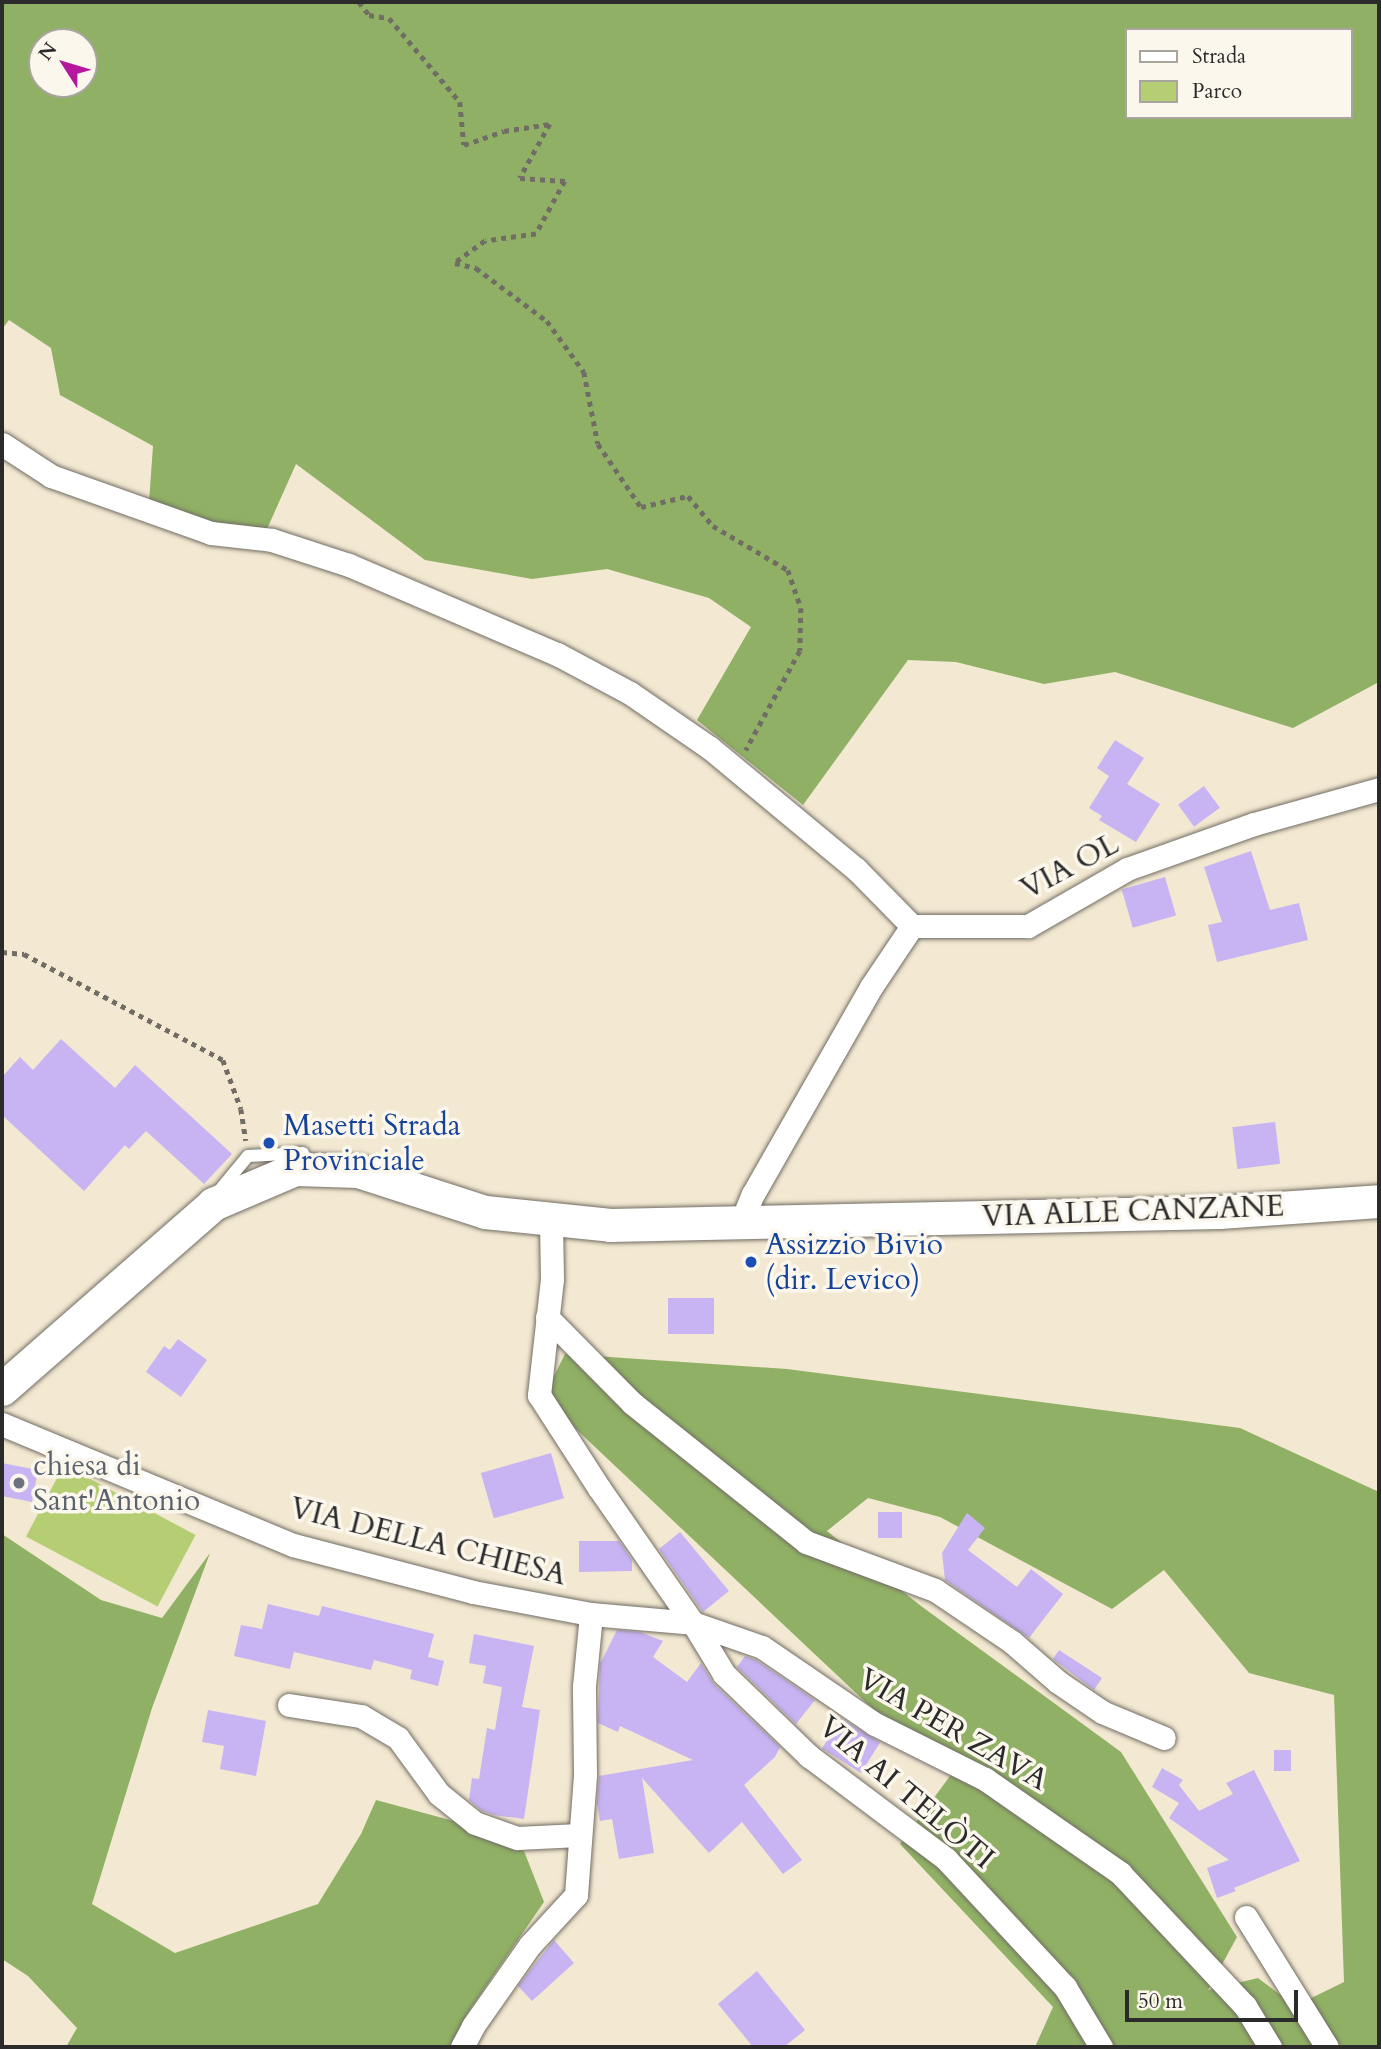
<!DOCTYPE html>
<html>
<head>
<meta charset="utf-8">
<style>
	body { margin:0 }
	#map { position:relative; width:1381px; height:2049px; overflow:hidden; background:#f3e8d1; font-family:Cardo,serif }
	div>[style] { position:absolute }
	.green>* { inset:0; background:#b5ce73; transform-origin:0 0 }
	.forest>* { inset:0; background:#90b165 }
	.building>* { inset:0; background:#c8b4f3; transform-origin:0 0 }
	.path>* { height:4.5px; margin-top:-2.25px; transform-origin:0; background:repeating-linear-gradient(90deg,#716d65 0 5px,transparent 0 10px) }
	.roads { filter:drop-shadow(0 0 2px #716d65) drop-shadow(0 0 2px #716d65) }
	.service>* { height:12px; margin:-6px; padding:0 6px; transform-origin:6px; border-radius:6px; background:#fff }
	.minor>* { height:23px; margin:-11.5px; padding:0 11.5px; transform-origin:11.5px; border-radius:11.5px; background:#fff }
	.secondary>* { height:33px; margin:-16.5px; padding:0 16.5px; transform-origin:16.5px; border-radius:16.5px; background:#fff }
	.dots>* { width:19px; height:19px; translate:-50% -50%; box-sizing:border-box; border:4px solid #fbf7ec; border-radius:50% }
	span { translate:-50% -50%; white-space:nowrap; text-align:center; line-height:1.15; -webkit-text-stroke:7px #fbf7ec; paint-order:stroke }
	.street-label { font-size:30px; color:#2b2b2b }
	.transit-label { font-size:30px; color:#164399 }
	.left { translate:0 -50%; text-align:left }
	.worship-label { font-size:30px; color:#5b616d }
	.frame { position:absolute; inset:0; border:4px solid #2b2b2b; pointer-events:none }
	.legend { position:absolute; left:1125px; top:28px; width:228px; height:91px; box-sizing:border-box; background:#fbf7ec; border:2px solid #a8a59f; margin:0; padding:9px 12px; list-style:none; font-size:21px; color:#2b2b2b }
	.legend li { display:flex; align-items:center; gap:14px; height:35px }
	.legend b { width:35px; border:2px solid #a8a59f }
	.north { position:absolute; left:28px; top:28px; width:70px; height:70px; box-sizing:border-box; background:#fbf7ec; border:2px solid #a8a59f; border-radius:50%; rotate:307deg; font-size:19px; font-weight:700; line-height:28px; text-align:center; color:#2b2b2b }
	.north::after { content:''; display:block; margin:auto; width:24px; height:32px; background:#b5179e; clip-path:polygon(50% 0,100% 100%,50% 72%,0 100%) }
	.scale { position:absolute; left:1125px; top:1990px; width:173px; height:32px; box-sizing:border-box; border:4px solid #2b2b2b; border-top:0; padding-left:9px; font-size:21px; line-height:24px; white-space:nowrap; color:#2b2b2b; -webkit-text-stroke:5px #fbf7ec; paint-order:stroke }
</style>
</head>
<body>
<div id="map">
	<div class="green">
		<div style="left:64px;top:1465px;width:149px;height:81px;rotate:28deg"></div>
	</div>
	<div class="forest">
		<div style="clip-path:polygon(evenodd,2px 2px,1379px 2px,1379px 682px,1293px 728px,1115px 672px,1044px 684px,956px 662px,908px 660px,803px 805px,697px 720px,751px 627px,709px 598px,607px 569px,532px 579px,425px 560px,296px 464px,263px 538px,149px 502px,153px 446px,60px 395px,51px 348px,9px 320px,2px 329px,2px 2px,1127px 30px,1351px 30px,1351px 117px,1127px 117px,1127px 30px,2px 2px,42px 42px,84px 42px,84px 84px,42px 84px,42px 42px)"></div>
		<div style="clip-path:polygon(evenodd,565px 1354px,787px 1369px,1240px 1428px,1379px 1492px,1379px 2047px,1035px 2047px,1053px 2007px,900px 1844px,961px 1761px,891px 1726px,543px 1398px,565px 1354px,868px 1498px,940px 1517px,1112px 1609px,1164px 1570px,1249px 1673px,1334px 1695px,1344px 1982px,1295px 2006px,1258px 1978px,1208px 1990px,1237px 1937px,1121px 1752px,921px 1606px,827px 1531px,868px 1498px)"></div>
		<div style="clip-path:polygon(2px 1534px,101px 1600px,162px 1618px,210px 1553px,152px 1708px,92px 1904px,175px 1953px,318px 1904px,361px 1834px,376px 1800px,461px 1823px,524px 1851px,544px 1902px,467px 2014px,452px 2047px,66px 2047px,77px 2028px,28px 1976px,2px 1959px)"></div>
	</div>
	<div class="building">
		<div style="clip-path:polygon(1115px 740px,1144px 758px,1127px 784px,1160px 804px,1136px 842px,1099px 820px,1102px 816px,1089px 808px,1109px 776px,1097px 768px)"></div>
		<div style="left:1204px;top:786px;width:27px;height:32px;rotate:54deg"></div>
		<div style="clip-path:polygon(1251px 851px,1270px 910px,1299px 903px,1308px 940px,1217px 962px,1208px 925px,1222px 922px,1204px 867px)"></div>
		<div style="left:1165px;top:877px;width:40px;height:45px;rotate:74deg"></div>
		<div style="clip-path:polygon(61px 1039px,115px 1088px,135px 1065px,232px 1154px,204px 1184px,146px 1131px,129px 1149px,125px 1145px,84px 1191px,2px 1115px,2px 1077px,20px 1057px,33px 1070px)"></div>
		<div style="left:1275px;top:1122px;width:42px;height:43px;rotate:83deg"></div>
		<div style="left:668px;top:1298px;width:46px;height:36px"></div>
		<div style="clip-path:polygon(178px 1339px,207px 1360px,181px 1397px,146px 1372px,164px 1346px,170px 1350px)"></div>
		<div style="left:551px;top:1453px;width:47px;height:73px;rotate:74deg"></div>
		<div style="clip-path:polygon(2px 1463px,38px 1470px,32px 1502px,2px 1496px)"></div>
		<div style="left:878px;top:1512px;width:24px;height:26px"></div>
		<div style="clip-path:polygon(967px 1513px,985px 1528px,968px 1550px,1017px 1587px,1031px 1569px,1063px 1594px,1029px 1638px,945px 1580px,942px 1553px)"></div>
		<div style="clip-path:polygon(680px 1532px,729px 1591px,703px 1612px,659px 1549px)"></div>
		<div style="clip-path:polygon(579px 1541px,619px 1541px,632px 1560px,632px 1571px,579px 1572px)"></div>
		<div style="clip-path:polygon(268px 1604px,319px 1616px,322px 1606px,434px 1634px,428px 1657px,444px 1661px,438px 1686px,410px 1679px,412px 1670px,374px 1660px,371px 1670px,294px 1652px,290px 1669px,234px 1656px,241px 1625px,262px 1629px)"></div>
		<div style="clip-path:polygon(617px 1630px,640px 1632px,663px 1641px,653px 1657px,687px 1682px,701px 1663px,714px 1684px,780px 1747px,775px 1757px,744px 1785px,802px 1860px,783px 1874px,742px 1822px,709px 1853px,642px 1778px,654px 1853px,619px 1859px,612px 1819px,600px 1821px,597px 1803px,599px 1776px,693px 1760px,620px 1726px,618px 1732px,598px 1723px,600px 1664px)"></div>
		<div style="clip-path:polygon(474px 1634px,534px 1646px,522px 1707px,540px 1710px,524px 1819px,494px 1815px,482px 1811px,469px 1800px,472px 1778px,479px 1779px,487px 1728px,495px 1730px,502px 1687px,483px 1683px,486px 1666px,469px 1663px)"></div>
		<div style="clip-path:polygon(1059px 1650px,1102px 1678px,1094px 1690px,1053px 1659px)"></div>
		<div style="clip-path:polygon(745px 1656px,756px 1660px,815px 1700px,796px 1724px,737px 1667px)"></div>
		<div style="clip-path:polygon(208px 1710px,266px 1721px,256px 1776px,220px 1769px,224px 1746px,202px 1742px)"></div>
		<div style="left:841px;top:1718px;width:46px;height:36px;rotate:32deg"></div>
		<div style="left:1291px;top:1750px;width:21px;height:17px;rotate:90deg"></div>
		<div style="clip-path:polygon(1162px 1768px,1183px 1780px,1179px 1785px,1199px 1811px,1233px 1794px,1226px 1783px,1254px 1770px,1300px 1861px,1234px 1888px,1236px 1891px,1217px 1898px,1207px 1868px,1229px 1860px,1169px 1818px,1179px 1803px,1152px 1787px)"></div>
		<div style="clip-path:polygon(554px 1940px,574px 1963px,532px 2001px,518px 1986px)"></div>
		<div style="clip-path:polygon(757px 1971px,805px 2030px,784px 2047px,753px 2047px,718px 2004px)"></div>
	</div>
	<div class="path">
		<div style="left:359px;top:2px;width:16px;rotate:52deg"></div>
		<div style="left:369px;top:15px;width:20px;rotate:9deg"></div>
		<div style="left:389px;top:18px;width:110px;rotate:49.8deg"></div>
		<div style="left:460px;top:102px;width:43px;rotate:84.7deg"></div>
		<div style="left:464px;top:145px;width:42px;rotate:-19.3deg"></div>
		<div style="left:504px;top:131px;width:47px;rotate:-8.7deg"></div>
		<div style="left:550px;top:124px;width:62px;rotate:119.1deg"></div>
		<div style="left:520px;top:178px;width:45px;rotate:3.8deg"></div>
		<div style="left:565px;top:181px;width:60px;rotate:118.7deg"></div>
		<div style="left:536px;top:234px;width:51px;rotate:172.2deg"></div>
		<div style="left:485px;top:241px;width:37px;rotate:144deg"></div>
		<div style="left:455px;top:263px;width:22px;rotate:13deg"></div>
		<div style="left:476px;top:268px;width:89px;rotate:36.7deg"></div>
		<div style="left:547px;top:321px;width:63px;rotate:54deg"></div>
		<div style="left:584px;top:372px;width:73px;rotate:79deg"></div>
		<div style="left:598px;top:444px;width:76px;rotate:55.7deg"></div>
		<div style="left:641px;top:507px;width:48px;rotate:-13.2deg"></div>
		<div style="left:688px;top:496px;width:39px;rotate:50deg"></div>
		<div style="left:713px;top:526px;width:87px;rotate:30.4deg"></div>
		<div style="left:788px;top:570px;width:40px;rotate:71.1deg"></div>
		<div style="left:801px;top:608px;width:43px;rotate:91.3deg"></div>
		<div style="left:800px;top:651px;width:113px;rotate:118.6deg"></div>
		<div style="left:2px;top:952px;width:22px;rotate:5deg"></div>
		<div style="left:24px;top:954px;width:225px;rotate:28deg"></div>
		<div style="left:223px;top:1060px;width:52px;rotate:69.8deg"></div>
		<div style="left:241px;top:1109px;width:32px;rotate:81deg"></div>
	</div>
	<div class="roads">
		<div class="service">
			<div style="left:219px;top:1191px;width:45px;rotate:-50.4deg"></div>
			<div style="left:248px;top:1156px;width:55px;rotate:-3.1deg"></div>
		</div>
		<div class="minor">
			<div style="left:2px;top:444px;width:59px;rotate:33.1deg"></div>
			<div style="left:51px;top:476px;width:170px;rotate:19.6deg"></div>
			<div style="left:211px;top:533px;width:61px;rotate:6.5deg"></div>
			<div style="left:272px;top:540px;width:81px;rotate:18deg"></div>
			<div style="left:349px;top:565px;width:226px;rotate:23.2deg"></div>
			<div style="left:557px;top:654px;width:83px;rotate:28.1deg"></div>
			<div style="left:630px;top:693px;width:97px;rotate:34.5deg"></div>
			<div style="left:710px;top:748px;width:190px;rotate:39.7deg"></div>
			<div style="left:856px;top:869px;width:80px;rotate:45.5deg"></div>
			<div style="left:551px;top:1221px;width:58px;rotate:89deg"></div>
			<div style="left:552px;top:1279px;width:117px;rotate:96.4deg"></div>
			<div style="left:539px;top:1395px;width:111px;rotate:57.2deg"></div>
			<div style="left:599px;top:1488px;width:165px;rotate:55.2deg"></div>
			<div style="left:693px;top:1623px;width:60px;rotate:58.7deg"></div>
			<div style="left:724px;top:1674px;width:118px;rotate:44deg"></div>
			<div style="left:809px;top:1756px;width:171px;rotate:36.9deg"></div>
			<div style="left:946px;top:1859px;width:175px;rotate:47.1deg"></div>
			<div style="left:1065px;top:1987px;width:70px;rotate:59deg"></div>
			<div style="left:741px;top:1223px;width:31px;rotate:-68deg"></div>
			<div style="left:753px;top:1194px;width:238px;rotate:-60.3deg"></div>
			<div style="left:871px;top:987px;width:73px;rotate:-56.1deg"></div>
			<div style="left:912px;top:926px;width:116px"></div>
			<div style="left:1028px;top:926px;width:114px;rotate:-29.9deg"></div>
			<div style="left:1127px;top:869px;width:135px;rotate:-19.5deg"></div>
			<div style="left:1254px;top:824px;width:130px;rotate:-15.6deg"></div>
			<div style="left:547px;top:1317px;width:121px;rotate:45.3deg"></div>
			<div style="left:632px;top:1403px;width:223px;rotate:38.6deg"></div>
			<div style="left:806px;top:1542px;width:138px;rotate:20.4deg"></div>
			<div style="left:935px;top:1590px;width:93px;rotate:34deg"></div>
			<div style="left:1012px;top:1642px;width:61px;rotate:41deg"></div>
			<div style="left:1058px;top:1682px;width:53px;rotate:34.3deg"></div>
			<div style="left:1102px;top:1712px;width:67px;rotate:22.8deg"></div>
			<div style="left:2px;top:1424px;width:315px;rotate:22.6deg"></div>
			<div style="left:293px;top:1545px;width:186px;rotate:14.6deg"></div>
			<div style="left:473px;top:1592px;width:120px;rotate:10.6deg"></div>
			<div style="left:591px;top:1614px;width:102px;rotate:5deg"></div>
			<div style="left:693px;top:1623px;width:73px;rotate:19.2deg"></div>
			<div style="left:762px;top:1647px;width:137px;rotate:34.3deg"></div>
			<div style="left:875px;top:1724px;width:123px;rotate:26.6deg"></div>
			<div style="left:985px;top:1779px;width:165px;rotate:34.8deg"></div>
			<div style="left:1120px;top:1873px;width:183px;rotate:46.8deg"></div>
			<div style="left:1245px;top:2006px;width:48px;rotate:58.6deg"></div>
			<div style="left:289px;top:1705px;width:73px;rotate:8.7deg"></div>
			<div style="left:361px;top:1716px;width:43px;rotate:30.7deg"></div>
			<div style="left:398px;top:1738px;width:69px;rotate:53.8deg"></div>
			<div style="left:439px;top:1794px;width:46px;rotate:38.9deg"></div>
			<div style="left:475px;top:1823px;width:45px;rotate:19.7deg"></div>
			<div style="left:517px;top:1838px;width:62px;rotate:-2.8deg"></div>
			<div style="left:1246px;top:1917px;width:153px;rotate:58.1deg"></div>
			<div style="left:462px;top:2047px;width:24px;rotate:-62deg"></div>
			<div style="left:473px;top:2026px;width:99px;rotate:-54.9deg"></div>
			<div style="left:530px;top:1945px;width:68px;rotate:-47.4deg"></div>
			<div style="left:576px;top:1895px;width:121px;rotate:-85.7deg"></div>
			<div style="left:585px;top:1774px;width:88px;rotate:-90.7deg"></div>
			<div style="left:584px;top:1686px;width:72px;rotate:-84.4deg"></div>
		</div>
		<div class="secondary">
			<div style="left:2px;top:1389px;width:281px;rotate:-41.2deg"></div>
			<div style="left:213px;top:1204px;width:89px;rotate:-23.1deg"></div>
			<div style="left:295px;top:1169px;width:63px;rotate:1.8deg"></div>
			<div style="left:358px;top:1171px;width:133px;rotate:17.9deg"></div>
			<div style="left:485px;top:1212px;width:126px;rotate:5.9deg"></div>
			<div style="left:610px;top:1225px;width:609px;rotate:-1.22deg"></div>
			<div style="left:1219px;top:1212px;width:160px;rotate:-3.9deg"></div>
		</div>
	</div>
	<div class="dots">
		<div style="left:269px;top:1143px;background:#1a4fb4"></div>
		<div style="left:751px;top:1262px;background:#1a4fb4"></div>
		<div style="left:19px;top:1483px;background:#6b7280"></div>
	</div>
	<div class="street-label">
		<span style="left:1070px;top:867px;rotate:-28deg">VIA OL</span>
		<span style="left:1133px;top:1212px;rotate:-2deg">VIA ALLE CANZANE</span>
		<span style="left:428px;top:1542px;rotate:14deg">VIA DELLA CHIESA</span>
		<span style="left:953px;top:1730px;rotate:30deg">VIA PER ZAVA</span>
		<span style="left:906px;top:1793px;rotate:40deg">VIA AI TELÒTI</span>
	</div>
	<div class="transit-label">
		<span class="left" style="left:283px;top:1143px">Masetti Strada<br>Provinciale</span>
		<span class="left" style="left:765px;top:1262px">Assizzio Bivio<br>(dir. Levico)</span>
	</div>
	<div class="worship-label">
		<span class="left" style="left:33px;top:1483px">chiesa di<br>Sant'Antonio</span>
	</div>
	<div class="frame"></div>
	<ul class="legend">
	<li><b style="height:9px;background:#fff"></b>Strada</li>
	<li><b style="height:19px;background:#b5ce73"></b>Parco</li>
	</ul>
	<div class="north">N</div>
	<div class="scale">50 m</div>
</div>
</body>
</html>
